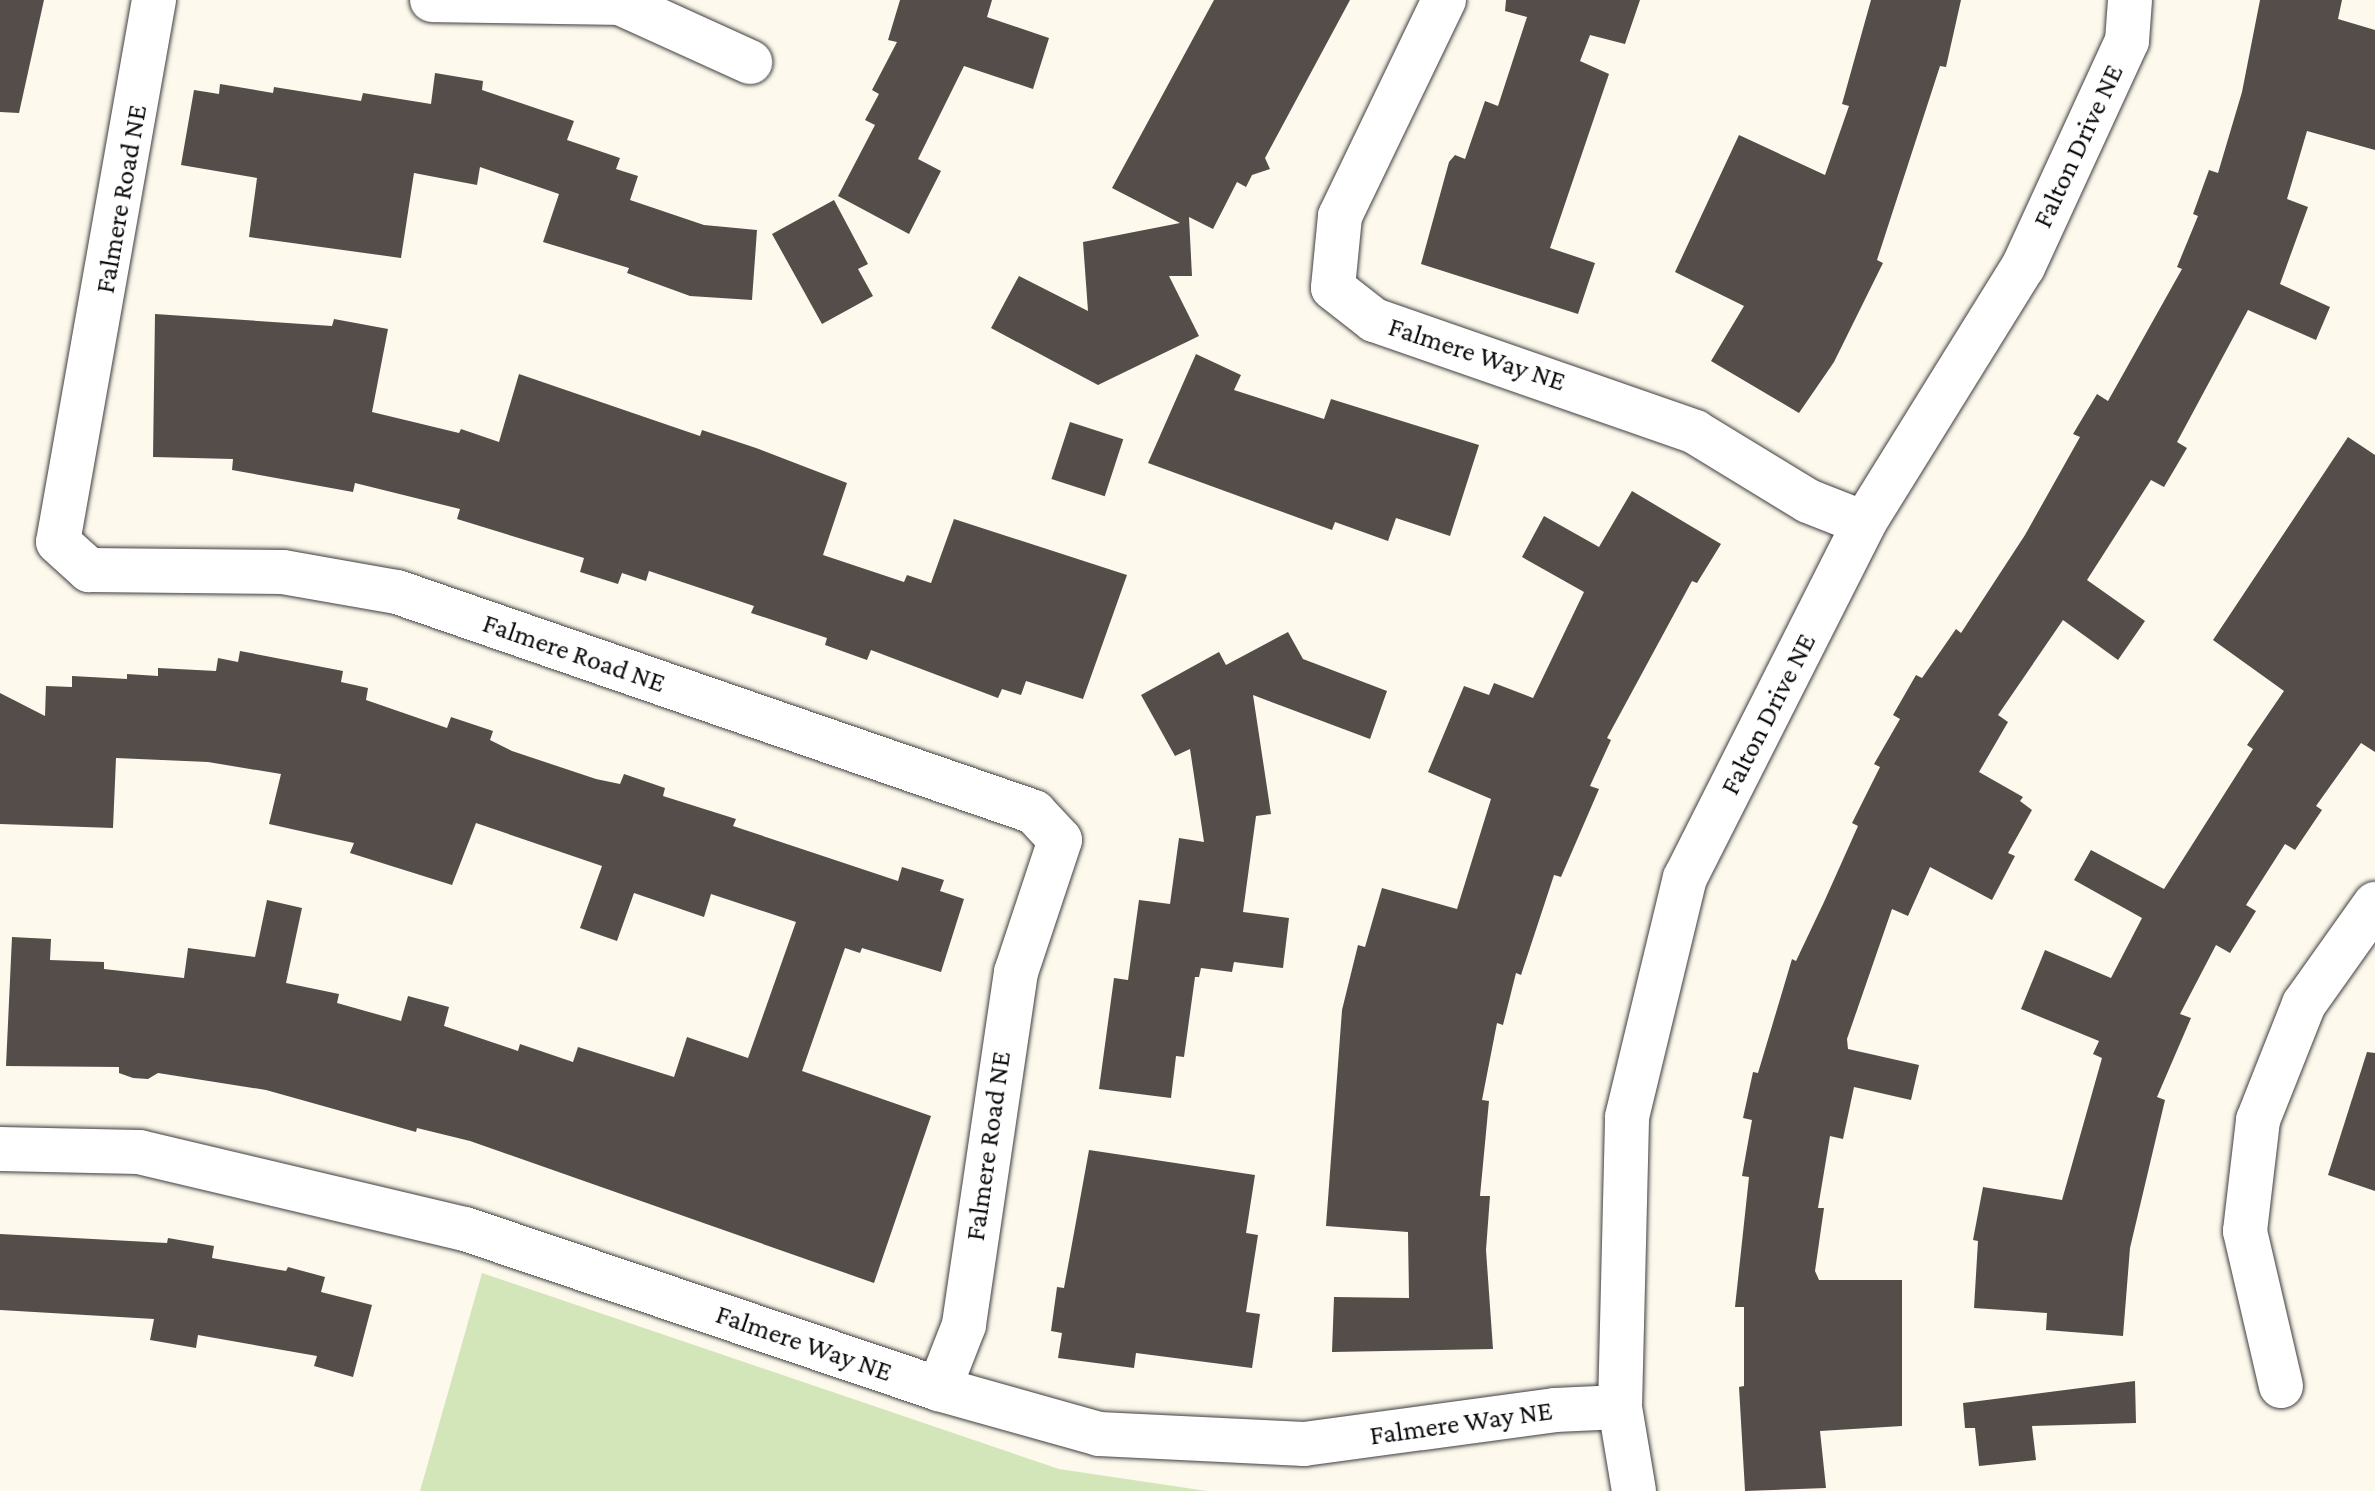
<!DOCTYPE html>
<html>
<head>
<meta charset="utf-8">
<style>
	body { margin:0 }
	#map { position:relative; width:2375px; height:1491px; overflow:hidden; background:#fef9ed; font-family:"Crimson Pro",serif }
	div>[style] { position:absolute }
	.green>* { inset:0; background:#d3e6b9 }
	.building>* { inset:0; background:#544d4a; transform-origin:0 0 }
	.roads { filter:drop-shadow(0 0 2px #3f3f3f) drop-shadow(0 0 2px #3f3f3f) }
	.minor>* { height:44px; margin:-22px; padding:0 22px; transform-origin:22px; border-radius:22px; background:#fff }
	span { translate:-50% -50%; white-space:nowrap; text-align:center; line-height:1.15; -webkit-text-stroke:8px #fff; paint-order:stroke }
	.street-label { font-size:28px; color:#0c0c0c }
</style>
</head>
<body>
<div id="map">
	<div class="green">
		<div style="clip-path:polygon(482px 1273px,1059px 1469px,1207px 1491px,420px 1491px)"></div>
	</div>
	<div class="building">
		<div style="clip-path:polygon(0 0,44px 0,19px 113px,0 112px)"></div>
		<div style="clip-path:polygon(900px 0,992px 0,987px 17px,1049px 38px,1033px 89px,964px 66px,918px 159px,941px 171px,909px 234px,838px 196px,875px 125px,865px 120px,879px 94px,872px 90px,897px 42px,888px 40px)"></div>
		<div style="clip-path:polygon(1214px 0,1350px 0,1265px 158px,1270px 169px,1252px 175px,1246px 187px,1237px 182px,1213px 229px,1189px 217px,1192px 276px,1169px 276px,1199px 336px,1098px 385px,991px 328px,1019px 276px,1088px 311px,1083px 242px,1180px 223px,1112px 188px)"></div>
		<div style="clip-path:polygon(1506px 0,1640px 0,1625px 44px,1590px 35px,1580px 61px,1609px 74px,1550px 248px,1595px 263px,1578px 314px,1421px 264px,1449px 162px,1455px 155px,1465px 159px,1485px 101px,1498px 106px,1527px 17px,1505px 11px)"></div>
		<div style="clip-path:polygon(1871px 0,1961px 0,1946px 67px,1940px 66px,1877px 260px,1883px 263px,1834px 362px,1799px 413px,1711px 361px,1744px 306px,1675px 272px,1739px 135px,1825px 175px,1849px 106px,1842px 104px)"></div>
		<div style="clip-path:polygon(2260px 0,2342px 0,2338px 19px,2375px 30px,2375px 150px,2307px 131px,2287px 199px,2308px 207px,2280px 284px,2330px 307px,2316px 340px,2248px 310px,2177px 442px,2187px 448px,2164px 487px,2151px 480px,2087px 580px,2145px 621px,2118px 660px,2063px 620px,1998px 715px,2008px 722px,1979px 772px,2023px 797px,2020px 801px,2032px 810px,2008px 853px,2015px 856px,1992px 900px,1930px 867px,1908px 916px,1892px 909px,1847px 1039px,1848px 1049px,1919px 1065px,1911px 1100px,1854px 1087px,1843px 1139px,1830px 1136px,1818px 1208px,1824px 1208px,1815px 1271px,1819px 1280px,1902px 1280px,1902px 1426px,1820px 1431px,1826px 1488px,1745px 1491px,1739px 1387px,1744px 1386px,1744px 1307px,1735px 1307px,1749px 1177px,1742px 1176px,1752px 1120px,1743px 1118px,1753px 1072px,1758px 1073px,1792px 959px,1796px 961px,1824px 902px,1858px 826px,1852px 823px,1880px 767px,1874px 764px,1900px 719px,1893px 715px,1916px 675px,1922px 678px,1956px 629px,1961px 633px,2025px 535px,2080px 437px,2073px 434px,2097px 394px,2108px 401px,2182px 269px,2177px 267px,2198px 216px,2193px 214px,2209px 170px,2218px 173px,2242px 92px)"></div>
		<div style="clip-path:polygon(435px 73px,483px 81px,482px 90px,574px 121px,567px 140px,620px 158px,616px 169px,638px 176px,630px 200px,704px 225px,757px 230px,752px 300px,690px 296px,627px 273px,629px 268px,543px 242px,559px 194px,480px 167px,477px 185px,414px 173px,401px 258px,249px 237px,257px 178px,181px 165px,194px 90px,219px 94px,220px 84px,273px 93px,274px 87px,361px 101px,363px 93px,431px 104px)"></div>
		<div style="clip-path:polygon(834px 200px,868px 264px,858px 269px,873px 296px,822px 324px,772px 234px)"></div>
		<div style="clip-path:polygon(155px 314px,332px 326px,334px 319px,388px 329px,372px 412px,459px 433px,461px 429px,499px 442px,519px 374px,700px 436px,702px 430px,756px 448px,847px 483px,823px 555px,904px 582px,907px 575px,931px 583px,954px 519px,1127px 575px,1083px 699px,1026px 681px,1021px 695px,1002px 689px,998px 698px,871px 650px,867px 660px,825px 645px,827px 638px,751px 613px,754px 606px,649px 571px,646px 581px,622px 573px,618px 584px,580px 572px,584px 558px,457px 519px,460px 509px,355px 483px,353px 492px,232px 470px,233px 459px,153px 457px)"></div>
		<div style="clip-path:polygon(1196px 354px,1241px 375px,1234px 390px,1324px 419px,1331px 399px,1479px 445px,1450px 536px,1396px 518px,1388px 541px,1335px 522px,1332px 530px,1148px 463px)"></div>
		<div style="left:1070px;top:422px;width:56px;height:60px;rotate:18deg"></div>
		<div style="clip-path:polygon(2348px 437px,2375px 455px,2375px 752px,2361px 743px,2316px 806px,2322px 810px,2295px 850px,2285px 844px,2246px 905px,2256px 911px,2230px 953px,2216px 945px,2180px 1014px,2191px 1018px,2157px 1097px,2165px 1100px,2130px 1248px,2123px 1336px,2046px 1330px,2047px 1313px,1974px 1308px,1978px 1241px,1973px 1240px,1983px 1187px,2062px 1200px,2102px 1058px,2093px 1054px,2099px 1041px,2021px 1009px,2045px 950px,2111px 978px,2142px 918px,2074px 880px,2091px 850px,2164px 889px,2253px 749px,2247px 745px,2284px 691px,2213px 640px)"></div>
		<div style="clip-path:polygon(1632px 491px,1721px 544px,1697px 583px,1692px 581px,1607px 738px,1611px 740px,1590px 786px,1599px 789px,1561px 877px,1554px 875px,1521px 975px,1516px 973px,1503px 1025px,1497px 1023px,1482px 1100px,1489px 1101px,1480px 1196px,1490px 1196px,1486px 1250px,1493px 1349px,1332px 1352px,1334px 1297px,1409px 1298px,1408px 1232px,1326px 1226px,1342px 1010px,1358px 945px,1365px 947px,1382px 888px,1457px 909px,1491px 799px,1428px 772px,1464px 686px,1489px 695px,1494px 683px,1533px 698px,1584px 592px,1522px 557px,1544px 516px,1599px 547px)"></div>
		<div style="clip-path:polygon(1288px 632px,1303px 659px,1387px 691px,1370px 739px,1253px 695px,1271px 814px,1256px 816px,1243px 912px,1289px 918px,1283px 968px,1234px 962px,1232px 972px,1201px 968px,1199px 977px,1195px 977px,1184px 1057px,1176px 1056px,1171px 1098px,1099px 1089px,1114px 978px,1128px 980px,1139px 900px,1170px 904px,1179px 838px,1204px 842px,1190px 749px,1175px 756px,1141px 695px,1219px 652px,1226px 665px)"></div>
		<div style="clip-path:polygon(240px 651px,343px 671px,341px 682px,368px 688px,366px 700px,447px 728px,451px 717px,493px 731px,490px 740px,512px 751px,596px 779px,620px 784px,624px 774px,665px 788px,663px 796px,736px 819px,733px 826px,898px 881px,902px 867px,944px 880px,940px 891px,964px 899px,941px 972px,862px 948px,860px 953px,845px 948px,802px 1071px,931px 1116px,874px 1283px,470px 1141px,417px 1128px,416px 1132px,266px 1090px,158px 1073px,148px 1079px,133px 1078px,119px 1073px,119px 1067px,6px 1066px,12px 937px,51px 939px,50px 960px,104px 962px,104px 969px,184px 978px,188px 948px,255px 957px,267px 900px,302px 908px,286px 983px,339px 994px,337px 1003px,401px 1021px,408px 996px,449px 1007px,444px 1026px,518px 1051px,520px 1044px,573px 1062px,578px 1047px,674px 1077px,687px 1037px,748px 1058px,796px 922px,711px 894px,704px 917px,634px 893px,617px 941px,580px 928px,602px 866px,476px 823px,452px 885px,350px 853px,354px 843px,269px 824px,281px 774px,208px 762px,116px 758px,113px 828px,0 824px,0 693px,45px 716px,46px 686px,72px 687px,72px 676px,127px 679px,127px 674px,158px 676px,158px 668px,216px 671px,218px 658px,238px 662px)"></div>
		<div style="clip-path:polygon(2367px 1052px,2375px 1053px,2375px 1191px,2328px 1175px)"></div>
		<div style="clip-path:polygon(1089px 1150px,1255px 1175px,1246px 1233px,1258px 1235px,1246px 1312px,1260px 1314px,1252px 1368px,1136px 1353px,1134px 1368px,1058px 1358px,1062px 1333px,1051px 1331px,1057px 1287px,1064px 1288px)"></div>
		<div style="clip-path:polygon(0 1234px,167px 1243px,168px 1238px,214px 1246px,212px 1258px,286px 1271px,288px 1267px,325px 1277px,321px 1292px,372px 1305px,353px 1377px,314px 1366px,317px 1356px,198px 1335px,196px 1348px,150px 1340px,154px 1319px,0 1310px)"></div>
		<div style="clip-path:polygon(2135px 1381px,2136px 1423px,2032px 1426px,2036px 1460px,1979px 1466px,1975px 1428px,1965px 1428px,1963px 1403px)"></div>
	</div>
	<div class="roads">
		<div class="minor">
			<div style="left:154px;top:0;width:550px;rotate:100.04deg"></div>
			<div style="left:58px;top:542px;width:42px;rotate:42.1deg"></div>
			<div style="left:89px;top:570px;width:194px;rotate:0.6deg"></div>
			<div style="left:283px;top:572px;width:116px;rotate:10deg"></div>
			<div style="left:397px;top:592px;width:674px;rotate:19.05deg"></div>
			<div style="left:1034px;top:812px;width:38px;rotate:47deg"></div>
			<div style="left:1060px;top:840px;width:139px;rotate:108.4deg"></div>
			<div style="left:1016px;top:972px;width:357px;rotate:98.4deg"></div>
			<div style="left:964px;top:1325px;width:69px;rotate:111.3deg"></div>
			<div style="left:432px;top:0;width:188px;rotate:0.9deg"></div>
			<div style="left:620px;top:3px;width:143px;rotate:24.4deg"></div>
			<div style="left:1444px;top:0;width:240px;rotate:115.7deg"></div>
			<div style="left:1340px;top:216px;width:72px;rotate:95.6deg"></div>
			<div style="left:1333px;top:288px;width:52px;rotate:38deg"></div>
			<div style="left:1374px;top:320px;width:340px;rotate:19.2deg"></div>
			<div style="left:1695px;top:432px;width:132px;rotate:31.4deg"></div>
			<div style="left:1808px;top:501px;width:60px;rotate:21.4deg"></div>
			<div style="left:0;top:1149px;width:139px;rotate:1.2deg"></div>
			<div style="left:139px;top:1152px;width:335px;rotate:13.3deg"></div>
			<div style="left:465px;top:1229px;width:500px;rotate:18.65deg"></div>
			<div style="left:939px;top:1389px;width:166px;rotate:15.7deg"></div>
			<div style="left:1099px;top:1434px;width:205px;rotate:2.8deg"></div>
			<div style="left:1304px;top:1444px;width:253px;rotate:-7.7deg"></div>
			<div style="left:1555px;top:1410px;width:65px;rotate:-2.6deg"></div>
			<div style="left:2281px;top:1386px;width:159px;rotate:-103.1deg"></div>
			<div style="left:2245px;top:1231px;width:112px;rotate:-83.3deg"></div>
			<div style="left:2258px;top:1120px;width:125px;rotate:-68.4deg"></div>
			<div style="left:2304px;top:1004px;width:123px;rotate:-54.6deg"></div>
			<div style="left:1634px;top:1491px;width:85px;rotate:-99.5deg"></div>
			<div style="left:1620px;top:1407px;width:290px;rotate:-88.6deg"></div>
			<div style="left:1627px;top:1117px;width:246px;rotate:-76.4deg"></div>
			<div style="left:1685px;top:878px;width:398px;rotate:-63.2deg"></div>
			<div style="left:1864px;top:523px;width:301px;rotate:-58.2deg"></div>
			<div style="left:2023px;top:267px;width:249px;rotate:-65.3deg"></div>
			<div style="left:2127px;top:41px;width:41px;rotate:-85.8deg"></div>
		</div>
	</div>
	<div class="street-label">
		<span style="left:2078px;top:146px;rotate:-65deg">Falton Drive NE</span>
		<span style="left:121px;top:199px;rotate:-80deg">Falmere Road NE</span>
		<span style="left:1477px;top:354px;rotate:18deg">Falmere Way NE</span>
		<span style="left:574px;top:653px;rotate:19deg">Falmere Road NE</span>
		<span style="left:1768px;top:714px;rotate:-63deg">Falton Drive NE</span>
		<span style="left:988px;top:1146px;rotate:-82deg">Falmere Road NE</span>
		<span style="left:804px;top:1343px;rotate:19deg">Falmere Way NE</span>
		<span style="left:1461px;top:1423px;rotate:-8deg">Falmere Way NE</span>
	</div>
</div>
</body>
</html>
